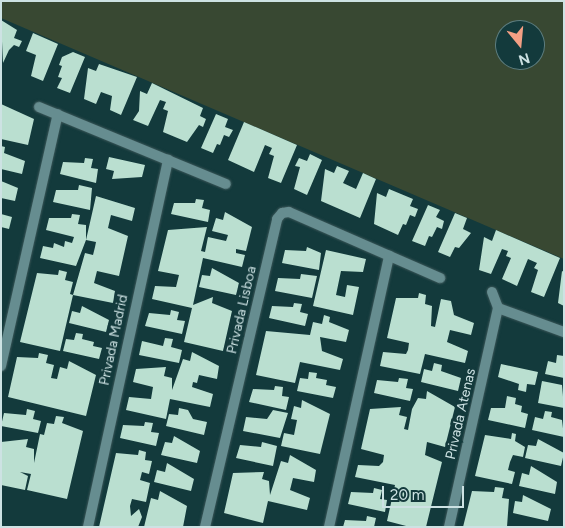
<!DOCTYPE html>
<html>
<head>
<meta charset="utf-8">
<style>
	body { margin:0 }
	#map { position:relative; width:565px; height:528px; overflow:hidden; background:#133a3c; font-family:Figtree,sans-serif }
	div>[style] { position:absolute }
	.green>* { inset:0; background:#384832 }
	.building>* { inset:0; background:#badfd0 }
	.roads { filter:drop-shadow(0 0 1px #3b5658) drop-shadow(0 0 1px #3b5658) }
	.minor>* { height:10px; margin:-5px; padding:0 5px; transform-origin:5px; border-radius:5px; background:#668d90 }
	span { translate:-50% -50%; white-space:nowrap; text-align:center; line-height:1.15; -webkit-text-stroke:5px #133a3c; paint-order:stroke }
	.street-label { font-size:14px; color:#cde2e3 }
	.frame { position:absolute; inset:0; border:2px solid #cde2e3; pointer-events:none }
	.north { position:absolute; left:495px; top:20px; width:50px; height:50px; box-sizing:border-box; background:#133a3c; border:1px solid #5d7d7f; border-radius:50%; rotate:163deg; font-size:14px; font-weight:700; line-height:20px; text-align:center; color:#cde2e3 }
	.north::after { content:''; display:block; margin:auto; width:18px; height:22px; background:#f39f84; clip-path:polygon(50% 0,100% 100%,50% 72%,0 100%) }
	.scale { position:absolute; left:382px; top:486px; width:82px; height:22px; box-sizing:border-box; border:2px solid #cde2e3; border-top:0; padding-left:6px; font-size:15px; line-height:18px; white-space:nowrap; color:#cde2e3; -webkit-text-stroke:4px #133a3c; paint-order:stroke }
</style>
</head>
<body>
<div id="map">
	<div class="green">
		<div style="clip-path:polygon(evenodd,1px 1px,564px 1px,564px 259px,1px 18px,1px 1px,505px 30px,535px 30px,535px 60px,505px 60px,505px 30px)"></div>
	</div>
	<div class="building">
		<div style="clip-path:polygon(1px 20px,17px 30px,14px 38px,22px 41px,19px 47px,14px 45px,9px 50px,3px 63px)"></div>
		<div style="clip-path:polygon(33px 33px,58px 44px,43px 81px,31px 76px,36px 55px,26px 51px)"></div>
		<div style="clip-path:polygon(73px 52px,85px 57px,70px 93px,57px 88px,62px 78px,58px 77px,62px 66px,59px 65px,62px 57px)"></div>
		<div style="clip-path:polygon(99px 64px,137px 77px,121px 115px,110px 110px,112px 96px,101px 92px,96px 104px,84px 99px,88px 68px,96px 71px)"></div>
		<div style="clip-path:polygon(152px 83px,203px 108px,200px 116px,206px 119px,203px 127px,199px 125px,187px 142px,163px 132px,168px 111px,163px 109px,166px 102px,160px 100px,148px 126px,133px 120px,139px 111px,140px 91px,147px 94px)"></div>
		<div style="clip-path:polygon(1px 104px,34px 119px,28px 145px,1px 139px)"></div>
		<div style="clip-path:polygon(216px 114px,228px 119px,225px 127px,233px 130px,229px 137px,224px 135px,220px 145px,217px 144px,213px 153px,201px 148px)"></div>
		<div style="clip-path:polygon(244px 122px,297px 145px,281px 183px,268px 178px,274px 156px,269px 154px,272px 148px,265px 145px,254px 172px,228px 160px)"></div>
		<div style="clip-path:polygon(1px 146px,5px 147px,4px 153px,25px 161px,22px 174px,1px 169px)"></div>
		<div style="clip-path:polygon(310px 154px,322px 160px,307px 195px,294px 189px,300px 167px,295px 166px,299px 158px,307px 161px)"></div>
		<div style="clip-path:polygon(109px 157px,145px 165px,142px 177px,112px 179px,114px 171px,106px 169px)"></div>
		<div style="clip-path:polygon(85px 158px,93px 159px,91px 168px,98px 169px,96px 183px,60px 174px,63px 162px,84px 163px)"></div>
		<div style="clip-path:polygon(337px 166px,349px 171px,343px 183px,356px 189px,363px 173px,376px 179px,360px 218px,321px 201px,325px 169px,334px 173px)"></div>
		<div style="clip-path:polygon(1px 181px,18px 188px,15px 201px,1px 198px)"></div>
		<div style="clip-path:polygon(79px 185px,92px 188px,90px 210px,53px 202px,56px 190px,78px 190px)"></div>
		<div style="clip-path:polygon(389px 189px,413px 199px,410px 206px,418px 209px,415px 217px,410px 215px,406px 225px,403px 224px,398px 235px,374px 224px,377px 193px,386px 197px)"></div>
		<div style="clip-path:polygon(96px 196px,135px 208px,132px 221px,111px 215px,108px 228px,128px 236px,119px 276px,97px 271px,94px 283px,115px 291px,113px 303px,73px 295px,60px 351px,20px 342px,37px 273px,58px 275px,59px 270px,67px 272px,65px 280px,73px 282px,70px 294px,73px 295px,85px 253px,93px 255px,95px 247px,96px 242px,86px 240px)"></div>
		<div style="clip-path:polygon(196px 199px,204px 200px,202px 208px,210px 210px,208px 222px,171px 214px,174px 203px,195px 203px)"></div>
		<div style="clip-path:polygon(428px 205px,440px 210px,436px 217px,444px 221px,442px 229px,437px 227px,432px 237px,429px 236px,425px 246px,412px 241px)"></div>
		<div style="clip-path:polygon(225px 212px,252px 227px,246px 251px,236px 249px,236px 253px,245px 255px,242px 267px,203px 258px,193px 305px,213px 297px,212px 303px,232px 311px,223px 351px,184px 342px,192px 308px,152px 299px,155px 286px,176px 287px,179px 275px,158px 271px,168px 230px,207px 227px,201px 251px,205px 252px,208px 237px,226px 241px,228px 235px,212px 231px,216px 218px,223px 220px)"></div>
		<div style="clip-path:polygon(455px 213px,467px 218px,463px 229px,471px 233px,459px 248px,455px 247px,450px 257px,438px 252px)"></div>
		<div style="clip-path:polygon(1px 214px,12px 217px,9px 229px,1px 227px)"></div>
		<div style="clip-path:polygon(72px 214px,80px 215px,78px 224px,86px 225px,86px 240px,76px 266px,40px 258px,43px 246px,53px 248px,54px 243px,64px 247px,65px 241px,72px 243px,74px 237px,46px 230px,49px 218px,71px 218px)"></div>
		<div style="clip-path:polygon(496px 230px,560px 258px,544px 297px,531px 292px,538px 270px,534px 268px,537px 263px,528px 259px,517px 286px,502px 279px,511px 258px,506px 256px,508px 251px,502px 249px,491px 274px,479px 270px,484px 237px,492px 241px)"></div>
		<div style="clip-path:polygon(307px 247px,321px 253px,319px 270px,282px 263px,285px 250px,306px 251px)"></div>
		<div style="clip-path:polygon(326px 250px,366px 259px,363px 272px,341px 271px,336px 295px,345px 297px,347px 285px,359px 287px,353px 315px,313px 306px)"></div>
		<div style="clip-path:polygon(212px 268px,239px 283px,236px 295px,199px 287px,202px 275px,210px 276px)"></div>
		<div style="clip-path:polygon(562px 271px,564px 272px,564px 306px,558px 303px)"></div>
		<div style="clip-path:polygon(301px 274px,317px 276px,312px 298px,275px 291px,278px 278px,300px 279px)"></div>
		<div style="clip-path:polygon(419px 293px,426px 295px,425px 304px,432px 306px,431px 326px,435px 327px,441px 299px,451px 301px,454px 315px,474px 323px,471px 335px,450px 330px,447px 342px,468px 351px,465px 363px,425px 354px,420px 374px,380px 366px,383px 352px,406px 354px,408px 350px,409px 343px,387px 338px,396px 298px,418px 298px)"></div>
		<div style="clip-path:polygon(294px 303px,302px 304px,300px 312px,308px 314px,305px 326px,269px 318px,272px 306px,293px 307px)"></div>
		<div style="clip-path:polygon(82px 306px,109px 320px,106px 332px,69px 323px,72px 311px,80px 313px)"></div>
		<div style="clip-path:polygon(171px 310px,179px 312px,177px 320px,185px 321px,182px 334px,145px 326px,149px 313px,170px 315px)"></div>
		<div style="clip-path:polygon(324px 315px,330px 317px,329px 322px,349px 330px,346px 342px,320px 337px,322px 351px,343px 359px,340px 370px,300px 362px,295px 383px,256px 375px,266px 331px,310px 335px,313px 322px,322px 324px)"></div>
		<div style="clip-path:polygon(76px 333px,83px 334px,82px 339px,94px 342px,93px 346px,102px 348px,99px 359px,63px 351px,66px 339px,74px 340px)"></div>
		<div style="clip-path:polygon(165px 338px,173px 339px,171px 347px,182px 350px,179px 363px,139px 355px,142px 341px,163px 346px)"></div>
		<div style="clip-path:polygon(192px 352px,219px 366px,217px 379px,199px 375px,197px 383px,193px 382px,192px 387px,213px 394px,210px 407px,170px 399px,166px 419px,126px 410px,129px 397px,151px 399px,153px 387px,133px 382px,136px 369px,166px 367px,164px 376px,172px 378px,172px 390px,183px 359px,190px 361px)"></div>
		<div style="clip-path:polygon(39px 353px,48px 355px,46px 363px,54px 365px,51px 378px,57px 379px,60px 367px,67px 369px,69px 361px,96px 375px,86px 416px,8px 397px,17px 357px,38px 358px)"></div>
		<div style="clip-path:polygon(557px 355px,564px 356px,564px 378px,545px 374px,548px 361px,556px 363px)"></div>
		<div style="clip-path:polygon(434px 363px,442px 365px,441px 371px,461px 378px,458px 391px,421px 382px,424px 369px,432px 371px)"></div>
		<div style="clip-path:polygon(501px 364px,538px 372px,535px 385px,527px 384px,526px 392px,518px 390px,519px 384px,498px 377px)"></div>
		<div style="clip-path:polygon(309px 372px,317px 373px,316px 378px,327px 380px,326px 385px,336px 387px,333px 398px,297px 391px,300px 378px,308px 379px)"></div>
		<div style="clip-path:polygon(399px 378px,408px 379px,406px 388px,413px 389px,410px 401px,374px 393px,377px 380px,398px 382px)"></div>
		<div style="clip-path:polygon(542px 381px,562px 385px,564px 408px,538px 403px)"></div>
		<div style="clip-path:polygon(275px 386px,283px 387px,282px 396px,289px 397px,286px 410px,249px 402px,253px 389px,274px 390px)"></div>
		<div style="clip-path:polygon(427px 391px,455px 407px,445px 447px,427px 442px,425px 455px,442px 462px,426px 527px,410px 527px,387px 521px,395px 485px,355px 477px,358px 465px,379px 466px,383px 462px,384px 455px,361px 449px,370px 409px,401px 407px,399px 415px,407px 417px,404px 429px,408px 430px,412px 409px,418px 398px,426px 399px)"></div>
		<div style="clip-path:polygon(507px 396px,516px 398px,515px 404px,522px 406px,521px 412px,528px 414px,525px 428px,488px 420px,491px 408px,505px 408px)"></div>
		<div style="clip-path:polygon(302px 400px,330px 414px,320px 454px,281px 446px,284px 433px,294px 435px,297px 420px,291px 419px,294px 406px,301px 408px)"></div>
		<div style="clip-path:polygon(179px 408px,188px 410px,193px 419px,207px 422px,204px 435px,166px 426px,169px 414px,178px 415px)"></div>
		<div style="clip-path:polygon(27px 409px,35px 411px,33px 419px,41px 421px,38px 433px,1px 426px,4px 413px,26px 415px)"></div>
		<div style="clip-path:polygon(273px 410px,288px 413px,280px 438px,243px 431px,246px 417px,267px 419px)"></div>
		<div style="clip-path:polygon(545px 411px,552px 412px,551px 417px,562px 420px,564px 437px,532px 430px,535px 417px,543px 419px)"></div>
		<div style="clip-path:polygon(56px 416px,64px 417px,62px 423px,83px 431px,67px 499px,27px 490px,31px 474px,20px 472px,28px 476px,25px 490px,1px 485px,1px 442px,28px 439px,26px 447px,34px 449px,34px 463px,40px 434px,44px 435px,47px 423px,54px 424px)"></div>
		<div style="clip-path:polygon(145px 422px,153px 423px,151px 432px,159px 433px,156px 446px,120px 438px,123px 425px,144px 426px)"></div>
		<div style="clip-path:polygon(512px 433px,516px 434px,515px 441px,525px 447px,523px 457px,513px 455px,510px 462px,508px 470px,515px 472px,512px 484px,475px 476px,485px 435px,511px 439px)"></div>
		<div style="clip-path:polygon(174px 436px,200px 451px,197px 463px,161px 455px,165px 442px,172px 443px)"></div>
		<div style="clip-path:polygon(538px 439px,564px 453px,561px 466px,525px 458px,528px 445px,536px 446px)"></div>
		<div style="clip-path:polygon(262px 442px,277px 446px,273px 466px,236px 458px,240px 445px,261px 447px)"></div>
		<div style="clip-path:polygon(139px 450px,146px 452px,145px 460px,152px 461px,149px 474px,142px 472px,140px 480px,150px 483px,146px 502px,132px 499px,130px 506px,131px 516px,139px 509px,142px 517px,138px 527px,99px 527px,116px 453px,138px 455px)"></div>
		<div style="clip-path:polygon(290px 455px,316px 470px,314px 482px,293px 478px,290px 490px,310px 498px,307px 510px,268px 501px,263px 523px,224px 513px,233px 473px,264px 472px,262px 479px,269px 481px,270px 495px,281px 461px,288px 463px)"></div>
		<div style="clip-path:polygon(167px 463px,194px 479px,191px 491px,154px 482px,157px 470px,165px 472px)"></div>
		<div style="clip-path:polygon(531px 466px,557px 482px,555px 494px,519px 486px,522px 473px,529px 475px)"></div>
		<div style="clip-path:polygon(495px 487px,504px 488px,502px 498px,509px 499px,507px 527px,463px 527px,472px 491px,494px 492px)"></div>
		<div style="clip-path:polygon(374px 488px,382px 490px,380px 499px,387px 500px,385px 512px,348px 504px,351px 492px,373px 493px)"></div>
		<div style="clip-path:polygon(160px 491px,187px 506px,183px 527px,144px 527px,151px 498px,158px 500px)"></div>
		<div style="clip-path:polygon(523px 495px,551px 509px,548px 521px,513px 513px,515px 501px,522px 502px)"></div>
		<div style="clip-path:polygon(367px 516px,376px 518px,374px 527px,343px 527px,345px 520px,366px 521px)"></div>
	</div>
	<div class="roads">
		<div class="minor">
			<div style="left:39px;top:107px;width:202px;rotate:22.4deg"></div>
			<div style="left:492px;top:292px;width:17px;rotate:69deg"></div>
			<div style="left:498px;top:308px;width:70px;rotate:20deg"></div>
			<div style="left:1px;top:366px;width:258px;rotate:-77.3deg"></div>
			<div style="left:88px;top:527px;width:376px;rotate:-77.7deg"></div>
			<div style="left:205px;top:527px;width:316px;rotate:-76.8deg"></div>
			<div style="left:277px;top:219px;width:8px;rotate:-50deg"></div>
			<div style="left:282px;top:213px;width:7px;rotate:-8deg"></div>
			<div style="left:289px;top:212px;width:165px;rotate:23.6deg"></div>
			<div style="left:329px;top:527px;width:278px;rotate:-77.5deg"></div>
			<div style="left:449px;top:527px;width:224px;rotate:-77.4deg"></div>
		</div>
	</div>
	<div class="street-label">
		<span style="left:242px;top:310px;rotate:-77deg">Privada Lisboa</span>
		<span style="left:114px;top:340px;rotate:-78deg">Privada Madrid</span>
		<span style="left:461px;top:414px;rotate:-77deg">Privada Atenas</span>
	</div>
	<div class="frame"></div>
	<div class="north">N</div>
	<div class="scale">20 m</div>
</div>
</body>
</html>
